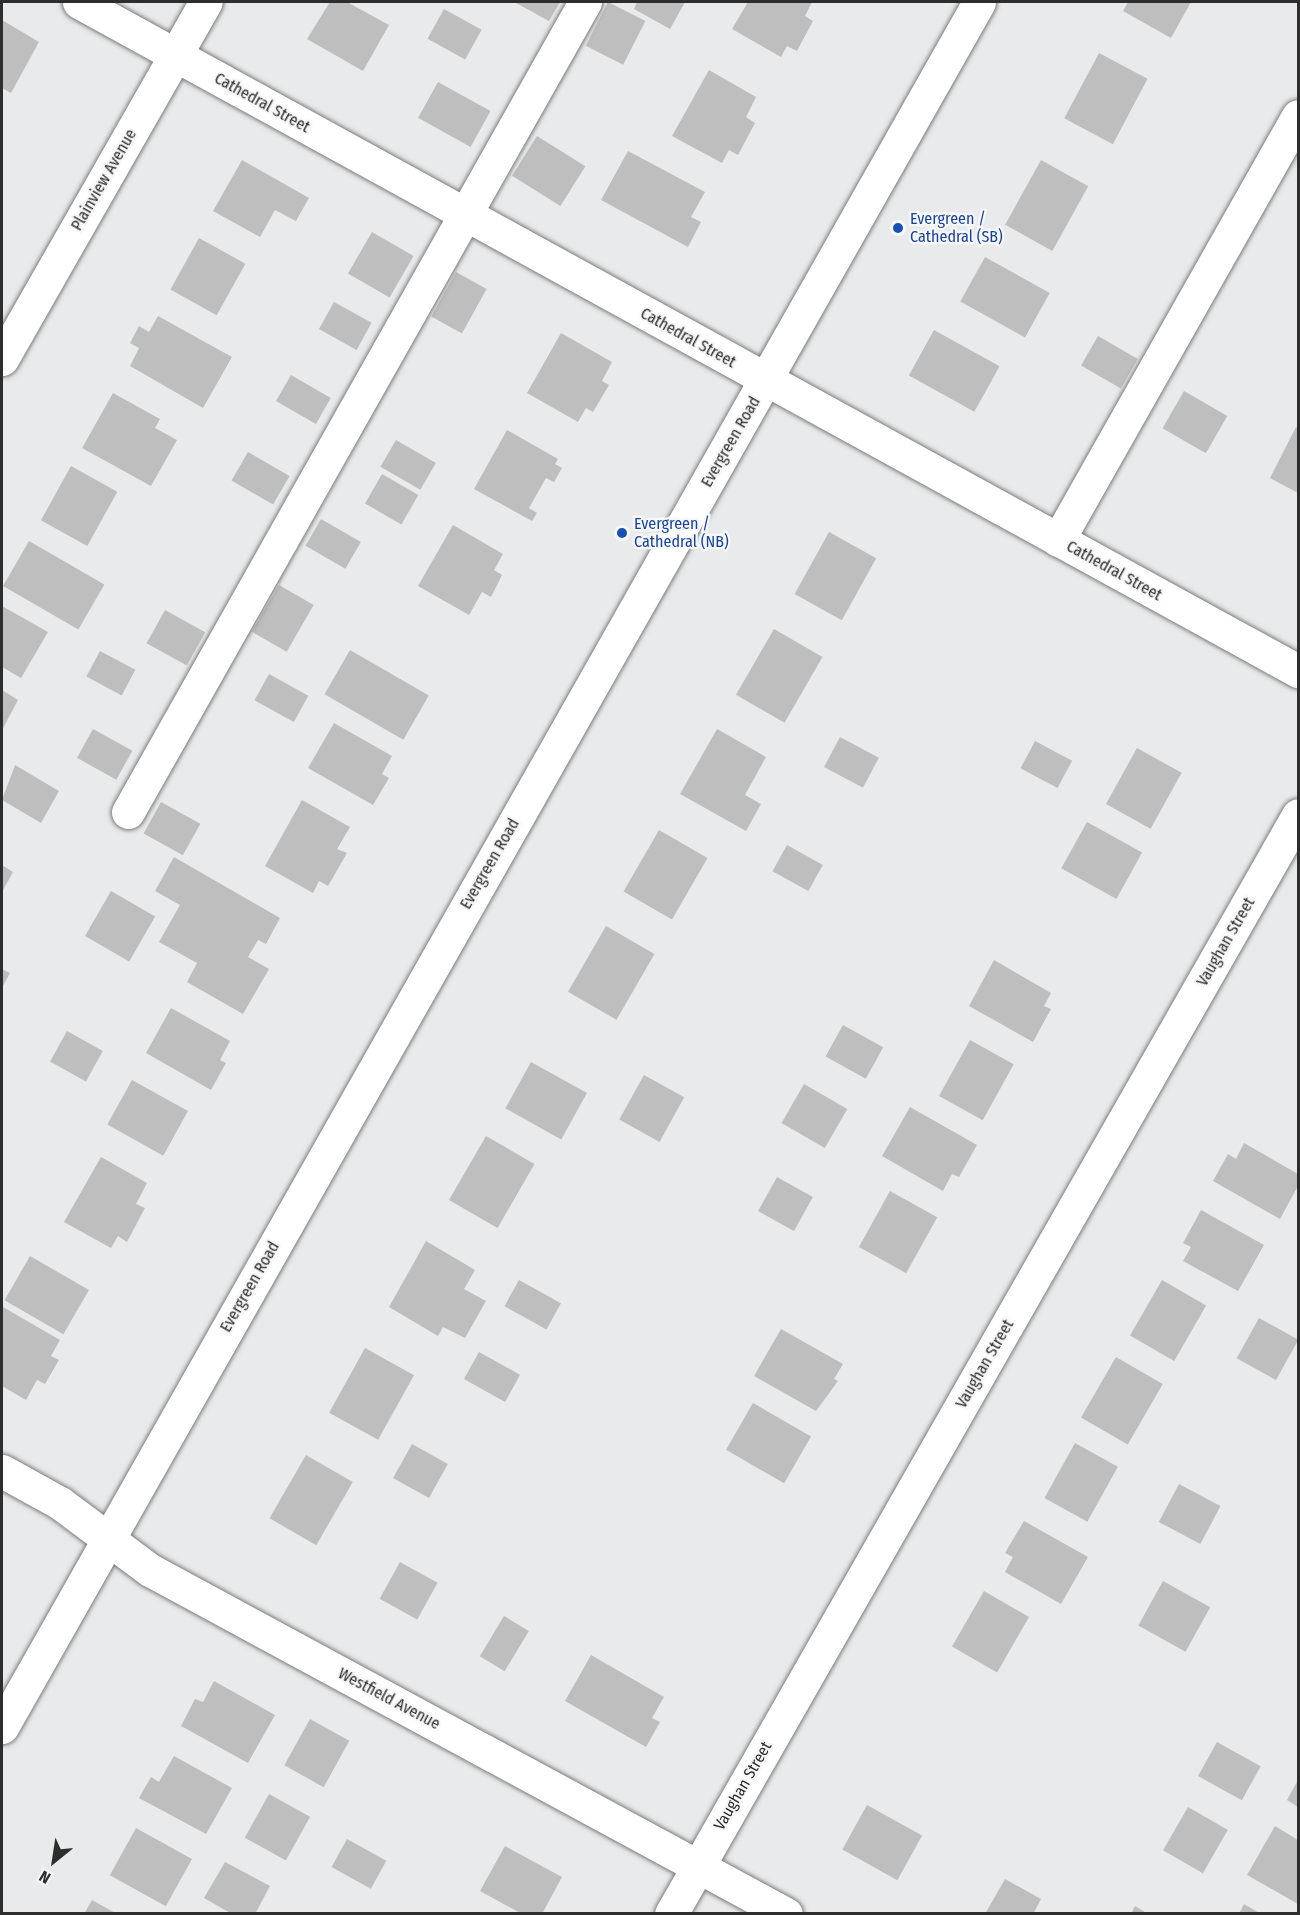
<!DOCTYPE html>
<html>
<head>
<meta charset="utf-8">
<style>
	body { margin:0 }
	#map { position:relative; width:1300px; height:1915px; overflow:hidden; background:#e9eaeb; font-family:"Fira Sans Condensed",sans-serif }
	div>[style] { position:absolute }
	.building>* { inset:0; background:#bfbebe; transform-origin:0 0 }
	.roads { filter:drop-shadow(0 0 2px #7c7c7d) drop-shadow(0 0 2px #7c7c7d) }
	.minor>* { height:33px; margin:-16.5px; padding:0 16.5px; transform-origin:16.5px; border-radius:16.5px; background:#fff }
	.dots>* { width:16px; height:16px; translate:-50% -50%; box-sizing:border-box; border:3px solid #f7f7f8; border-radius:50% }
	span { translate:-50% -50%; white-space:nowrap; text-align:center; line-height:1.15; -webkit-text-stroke:4.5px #f7f7f8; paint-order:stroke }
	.street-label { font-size:16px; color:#2d2d2e }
	.transit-label { font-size:16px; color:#164399 }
	.left { translate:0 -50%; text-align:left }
	.frame { position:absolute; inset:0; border:3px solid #2d2d2e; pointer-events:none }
	.north { position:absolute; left:24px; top:1831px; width:60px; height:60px; -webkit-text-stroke:4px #f7f7f8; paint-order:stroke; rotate:210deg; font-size:16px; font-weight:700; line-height:24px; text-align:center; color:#2d2d2e }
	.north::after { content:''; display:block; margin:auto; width:21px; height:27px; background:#2d2d2e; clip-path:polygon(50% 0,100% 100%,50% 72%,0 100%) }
</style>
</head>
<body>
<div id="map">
	<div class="building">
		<div style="clip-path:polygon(330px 2px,347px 2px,389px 25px,363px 71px,307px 39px)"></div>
		<div style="clip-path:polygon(514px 2px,560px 2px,549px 21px)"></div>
		<div style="left:608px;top:2px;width:42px;height:49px;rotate:27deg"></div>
		<div style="clip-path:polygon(637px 2px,685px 2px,670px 29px,634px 9px)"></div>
		<div style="clip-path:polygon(748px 2px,812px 2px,805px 16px,813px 21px,797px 51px,787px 46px,781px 57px,732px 29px)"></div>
		<div style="clip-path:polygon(1128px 2px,1191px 2px,1171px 38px,1123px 11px)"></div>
		<div style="left:444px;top:9px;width:43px;height:34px;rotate:29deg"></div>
		<div style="clip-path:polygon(2px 20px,39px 42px,11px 93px,2px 88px)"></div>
		<div style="left:1099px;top:53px;width:55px;height:74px;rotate:28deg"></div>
		<div style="clip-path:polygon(709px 70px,756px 97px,746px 117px,755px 123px,738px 155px,729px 150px,722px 163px,672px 136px)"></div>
		<div style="left:438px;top:82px;width:60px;height:41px;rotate:29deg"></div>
		<div style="left:537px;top:136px;width:57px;height:47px;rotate:32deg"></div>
		<div style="clip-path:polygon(628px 151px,705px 192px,691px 217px,701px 222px,688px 247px,601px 200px)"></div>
		<div style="clip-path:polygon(242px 160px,309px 198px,296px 221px,275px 210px,260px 237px,213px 211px)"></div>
		<div style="left:1041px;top:160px;width:54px;height:74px;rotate:29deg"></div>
		<div style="left:372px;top:232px;width:48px;height:48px;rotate:30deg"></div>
		<div style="left:199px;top:238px;width:53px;height:59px;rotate:29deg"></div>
		<div style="left:985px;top:257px;width:74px;height:51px;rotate:29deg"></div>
		<div style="left:456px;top:272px;width:35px;height:51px;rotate:29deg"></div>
		<div style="left:334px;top:302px;width:43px;height:31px;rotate:29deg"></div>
		<div style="clip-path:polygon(158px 316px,232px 357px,203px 408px,130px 366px,139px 348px,130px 343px,139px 326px,149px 332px)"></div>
		<div style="left:934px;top:330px;width:75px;height:52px;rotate:29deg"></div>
		<div style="clip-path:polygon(561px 333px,612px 362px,602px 381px,609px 385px,593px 412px,586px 408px,578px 422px,527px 393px)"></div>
		<div style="left:1098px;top:336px;width:46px;height:34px;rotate:30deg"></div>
		<div style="left:291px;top:375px;width:46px;height:30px;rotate:30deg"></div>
		<div style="left:1184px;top:391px;width:50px;height:43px;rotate:30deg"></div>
		<div style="clip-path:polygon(113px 393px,160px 419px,155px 428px,177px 440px,151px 486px,82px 448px)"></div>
		<div style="clip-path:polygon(1296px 427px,1298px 428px,1298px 493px,1270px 478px)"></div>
		<div style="clip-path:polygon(507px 430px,558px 459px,555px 464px,562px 468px,554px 482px,546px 478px,529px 508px,537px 513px,532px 521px,474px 489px)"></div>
		<div style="left:396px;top:440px;width:46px;height:31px;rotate:30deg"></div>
		<div style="left:248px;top:452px;width:48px;height:33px;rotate:30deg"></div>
		<div style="left:71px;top:466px;width:53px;height:62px;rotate:29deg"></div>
		<div style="left:382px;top:474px;width:42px;height:34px;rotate:30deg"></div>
		<div style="left:321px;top:519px;width:46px;height:31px;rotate:30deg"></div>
		<div style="clip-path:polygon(453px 525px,503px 554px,494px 570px,502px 575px,491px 597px,482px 592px,469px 615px,418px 586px)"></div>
		<div style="left:829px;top:532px;width:54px;height:71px;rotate:29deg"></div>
		<div style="left:29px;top:541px;width:87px;height:52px;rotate:30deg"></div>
		<div style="left:279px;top:585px;width:40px;height:54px;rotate:30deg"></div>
		<div style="clip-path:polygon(2px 606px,48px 632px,21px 678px,2px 667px)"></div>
		<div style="left:165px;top:610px;width:46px;height:38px;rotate:29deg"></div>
		<div style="left:774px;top:629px;width:56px;height:76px;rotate:30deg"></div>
		<div style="left:350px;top:650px;width:91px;height:51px;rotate:30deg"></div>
		<div style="left:100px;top:651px;width:40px;height:29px;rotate:28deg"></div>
		<div style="left:269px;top:674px;width:45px;height:30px;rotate:29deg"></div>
		<div style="clip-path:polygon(2px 690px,18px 700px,2px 730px)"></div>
		<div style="clip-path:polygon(334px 723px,392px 756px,382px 774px,389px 778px,373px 805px,308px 768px)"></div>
		<div style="left:93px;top:729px;width:45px;height:33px;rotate:29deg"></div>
		<div style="clip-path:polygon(717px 729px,766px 757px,745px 795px,761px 804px,746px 831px,680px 794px)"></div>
		<div style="left:840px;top:737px;width:44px;height:34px;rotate:28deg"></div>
		<div style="left:1035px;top:741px;width:42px;height:31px;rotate:28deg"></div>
		<div style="left:1137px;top:748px;width:51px;height:64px;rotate:29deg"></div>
		<div style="clip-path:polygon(15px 765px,59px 791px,41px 823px,2px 800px)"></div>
		<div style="clip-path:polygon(302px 800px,350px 827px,337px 849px,347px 853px,328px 886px,319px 881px,313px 893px,265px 866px)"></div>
		<div style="left:161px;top:802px;width:45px;height:36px;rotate:29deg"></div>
		<div style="left:1087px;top:822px;width:63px;height:53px;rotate:29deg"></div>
		<div style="left:659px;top:830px;width:56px;height:71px;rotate:30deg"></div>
		<div style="left:787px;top:845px;width:41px;height:30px;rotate:29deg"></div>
		<div style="clip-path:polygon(174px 857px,280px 918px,266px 944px,258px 940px,248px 957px,269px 969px,243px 1014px,187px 982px,197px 963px,159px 942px,180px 905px,155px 891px)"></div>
		<div style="clip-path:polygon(2px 865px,13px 872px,2px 892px)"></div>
		<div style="left:111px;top:891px;width:51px;height:52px;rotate:30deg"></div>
		<div style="left:606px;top:926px;width:56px;height:76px;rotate:30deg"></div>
		<div style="clip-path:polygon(994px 960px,1051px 993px,1044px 1006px,1051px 1009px,1033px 1042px,969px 1006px)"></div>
		<div style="clip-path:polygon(2px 969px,10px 973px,2px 988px)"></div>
		<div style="clip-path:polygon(171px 1008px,230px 1041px,220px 1060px,226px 1063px,211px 1090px,146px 1053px)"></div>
		<div style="left:843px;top:1025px;width:46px;height:36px;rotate:29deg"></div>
		<div style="left:67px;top:1031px;width:41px;height:35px;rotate:29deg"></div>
		<div style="left:970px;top:1040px;width:50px;height:64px;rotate:29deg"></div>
		<div style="left:531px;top:1062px;width:64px;height:53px;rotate:29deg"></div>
		<div style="left:644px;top:1075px;width:46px;height:51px;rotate:29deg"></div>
		<div style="left:132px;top:1080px;width:64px;height:51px;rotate:29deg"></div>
		<div style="left:804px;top:1084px;width:50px;height:45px;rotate:30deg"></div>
		<div style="clip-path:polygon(910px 1107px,977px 1145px,959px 1177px,952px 1174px,943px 1191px,882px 1156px)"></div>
		<div style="left:486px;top:1136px;width:56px;height:74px;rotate:30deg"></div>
		<div style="clip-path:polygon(1244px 1143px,1298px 1174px,1298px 1186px,1280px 1219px,1213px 1181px,1228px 1154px,1236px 1159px)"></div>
		<div style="clip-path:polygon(101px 1157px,147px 1183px,136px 1204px,145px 1208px,127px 1242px,118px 1236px,111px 1248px,64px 1222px)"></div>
		<div style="left:777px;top:1177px;width:41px;height:39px;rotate:29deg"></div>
		<div style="left:890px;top:1191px;width:54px;height:64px;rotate:29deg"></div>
		<div style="clip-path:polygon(1201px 1210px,1264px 1245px,1238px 1291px,1183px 1261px,1191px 1247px,1183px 1243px)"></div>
		<div style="clip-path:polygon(426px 1241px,475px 1270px,464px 1289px,486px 1301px,465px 1338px,443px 1327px,438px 1336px,389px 1307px)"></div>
		<div style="left:30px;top:1256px;width:68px;height:51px;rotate:30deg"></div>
		<div style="left:519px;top:1280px;width:48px;height:30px;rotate:29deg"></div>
		<div style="left:1162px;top:1280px;width:51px;height:64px;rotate:30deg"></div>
		<div style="clip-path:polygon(3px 1307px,60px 1340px,51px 1356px,59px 1360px,45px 1384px,37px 1380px,26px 1400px,2px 1386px)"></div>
		<div style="left:1259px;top:1318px;width:45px;height:46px;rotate:29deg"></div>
		<div style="clip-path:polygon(781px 1329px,843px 1364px,834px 1379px,838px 1381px,816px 1411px,754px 1376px)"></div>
		<div style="left:365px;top:1348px;width:56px;height:74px;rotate:29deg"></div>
		<div style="left:479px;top:1352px;width:47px;height:31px;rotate:29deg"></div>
		<div style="left:1116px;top:1357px;width:54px;height:70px;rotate:30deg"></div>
		<div style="left:753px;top:1403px;width:67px;height:54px;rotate:30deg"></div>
		<div style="left:1075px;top:1443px;width:49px;height:63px;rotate:29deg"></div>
		<div style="left:412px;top:1444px;width:41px;height:39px;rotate:29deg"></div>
		<div style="left:306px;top:1455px;width:54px;height:73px;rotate:30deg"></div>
		<div style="left:1179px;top:1484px;width:47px;height:43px;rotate:28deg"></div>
		<div style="clip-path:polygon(1024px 1521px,1088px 1557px,1061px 1604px,1005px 1572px,1013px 1557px,1005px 1553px)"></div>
		<div style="left:400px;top:1562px;width:43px;height:42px;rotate:29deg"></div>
		<div style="left:1163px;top:1581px;width:54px;height:51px;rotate:29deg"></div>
		<div style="left:984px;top:1591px;width:52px;height:64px;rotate:30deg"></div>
		<div style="left:504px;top:1616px;width:29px;height:47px;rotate:31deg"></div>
		<div style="clip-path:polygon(591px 1655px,664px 1697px,652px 1718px,660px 1722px,646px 1747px,565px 1701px)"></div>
		<div style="clip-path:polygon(214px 1681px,275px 1715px,248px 1763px,181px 1726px,195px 1699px,203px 1702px)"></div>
		<div style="left:310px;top:1719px;width:45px;height:53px;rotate:29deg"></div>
		<div style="left:1217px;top:1742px;width:50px;height:39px;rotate:29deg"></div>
		<div style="clip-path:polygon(174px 1756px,232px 1788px,206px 1834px,139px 1798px,151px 1777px,159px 1782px)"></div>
		<div style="clip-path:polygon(1298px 1780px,1298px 1807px,1287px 1800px)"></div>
		<div style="left:269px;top:1794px;width:47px;height:50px;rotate:29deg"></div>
		<div style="left:867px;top:1805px;width:63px;height:51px;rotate:29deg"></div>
		<div style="left:1188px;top:1807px;width:46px;height:50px;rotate:30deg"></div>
		<div style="clip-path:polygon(1275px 1826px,1298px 1840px,1298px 1904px,1247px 1875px)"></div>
		<div style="left:136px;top:1828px;width:64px;height:54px;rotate:29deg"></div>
		<div style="left:347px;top:1839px;width:45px;height:32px;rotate:29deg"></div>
		<div style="clip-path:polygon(505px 1846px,562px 1877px,542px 1914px,522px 1914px,480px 1891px)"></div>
		<div style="clip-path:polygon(225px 1862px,270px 1886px,255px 1914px,232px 1914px,204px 1898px)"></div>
		<div style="clip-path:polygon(1005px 1879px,1041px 1899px,1033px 1914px,985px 1914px)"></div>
		<div style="clip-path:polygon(92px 1900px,117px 1914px,84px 1914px)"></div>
		<div style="clip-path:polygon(1244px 1904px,1261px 1914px,1239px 1914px)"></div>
		<div style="clip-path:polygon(1135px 1906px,1148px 1914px,1131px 1914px)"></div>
	</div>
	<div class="roads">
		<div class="minor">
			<div style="left:79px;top:2px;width:1391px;rotate:28.76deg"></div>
			<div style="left:2px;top:359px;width:411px;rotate:-60.3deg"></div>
			<div style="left:1058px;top:540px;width:487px;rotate:-60.5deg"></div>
			<div style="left:128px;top:812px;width:930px;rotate:-60.57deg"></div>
			<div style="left:2px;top:1471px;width:66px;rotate:28.9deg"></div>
			<div style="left:60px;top:1503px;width:112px;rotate:36.7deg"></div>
			<div style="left:150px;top:1570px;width:723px;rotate:28.41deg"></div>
			<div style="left:2px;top:1727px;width:1982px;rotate:-60.47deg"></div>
			<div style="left:671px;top:1914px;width:1265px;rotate:-60.29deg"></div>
		</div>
	</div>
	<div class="dots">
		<div style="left:898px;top:228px;background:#1a4fb4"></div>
		<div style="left:622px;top:533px;background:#1a4fb4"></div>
	</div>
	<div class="street-label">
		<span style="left:262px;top:103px;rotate:29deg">Cathedral Street</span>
		<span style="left:104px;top:180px;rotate:-60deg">Plainview Avenue</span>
		<span style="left:688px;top:338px;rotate:29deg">Cathedral Street</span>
		<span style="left:731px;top:442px;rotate:-60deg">Evergreen Road</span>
		<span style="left:1114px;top:571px;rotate:29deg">Cathedral Street</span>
		<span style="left:490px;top:864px;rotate:-60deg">Evergreen Road</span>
		<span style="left:1226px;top:942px;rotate:-60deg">Vaughan Street</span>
		<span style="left:250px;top:1287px;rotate:-60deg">Evergreen Road</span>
		<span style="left:985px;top:1364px;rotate:-60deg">Vaughan Street</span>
		<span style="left:389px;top:1699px;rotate:28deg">Westfield Avenue</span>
		<span style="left:743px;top:1786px;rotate:-60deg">Vaughan Street</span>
	</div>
	<div class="transit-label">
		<span class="left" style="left:910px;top:228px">Evergreen /<br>Cathedral (SB)</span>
		<span class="left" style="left:634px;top:533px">Evergreen /<br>Cathedral (NB)</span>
	</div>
	<div class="frame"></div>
	<div class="north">N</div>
</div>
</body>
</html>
